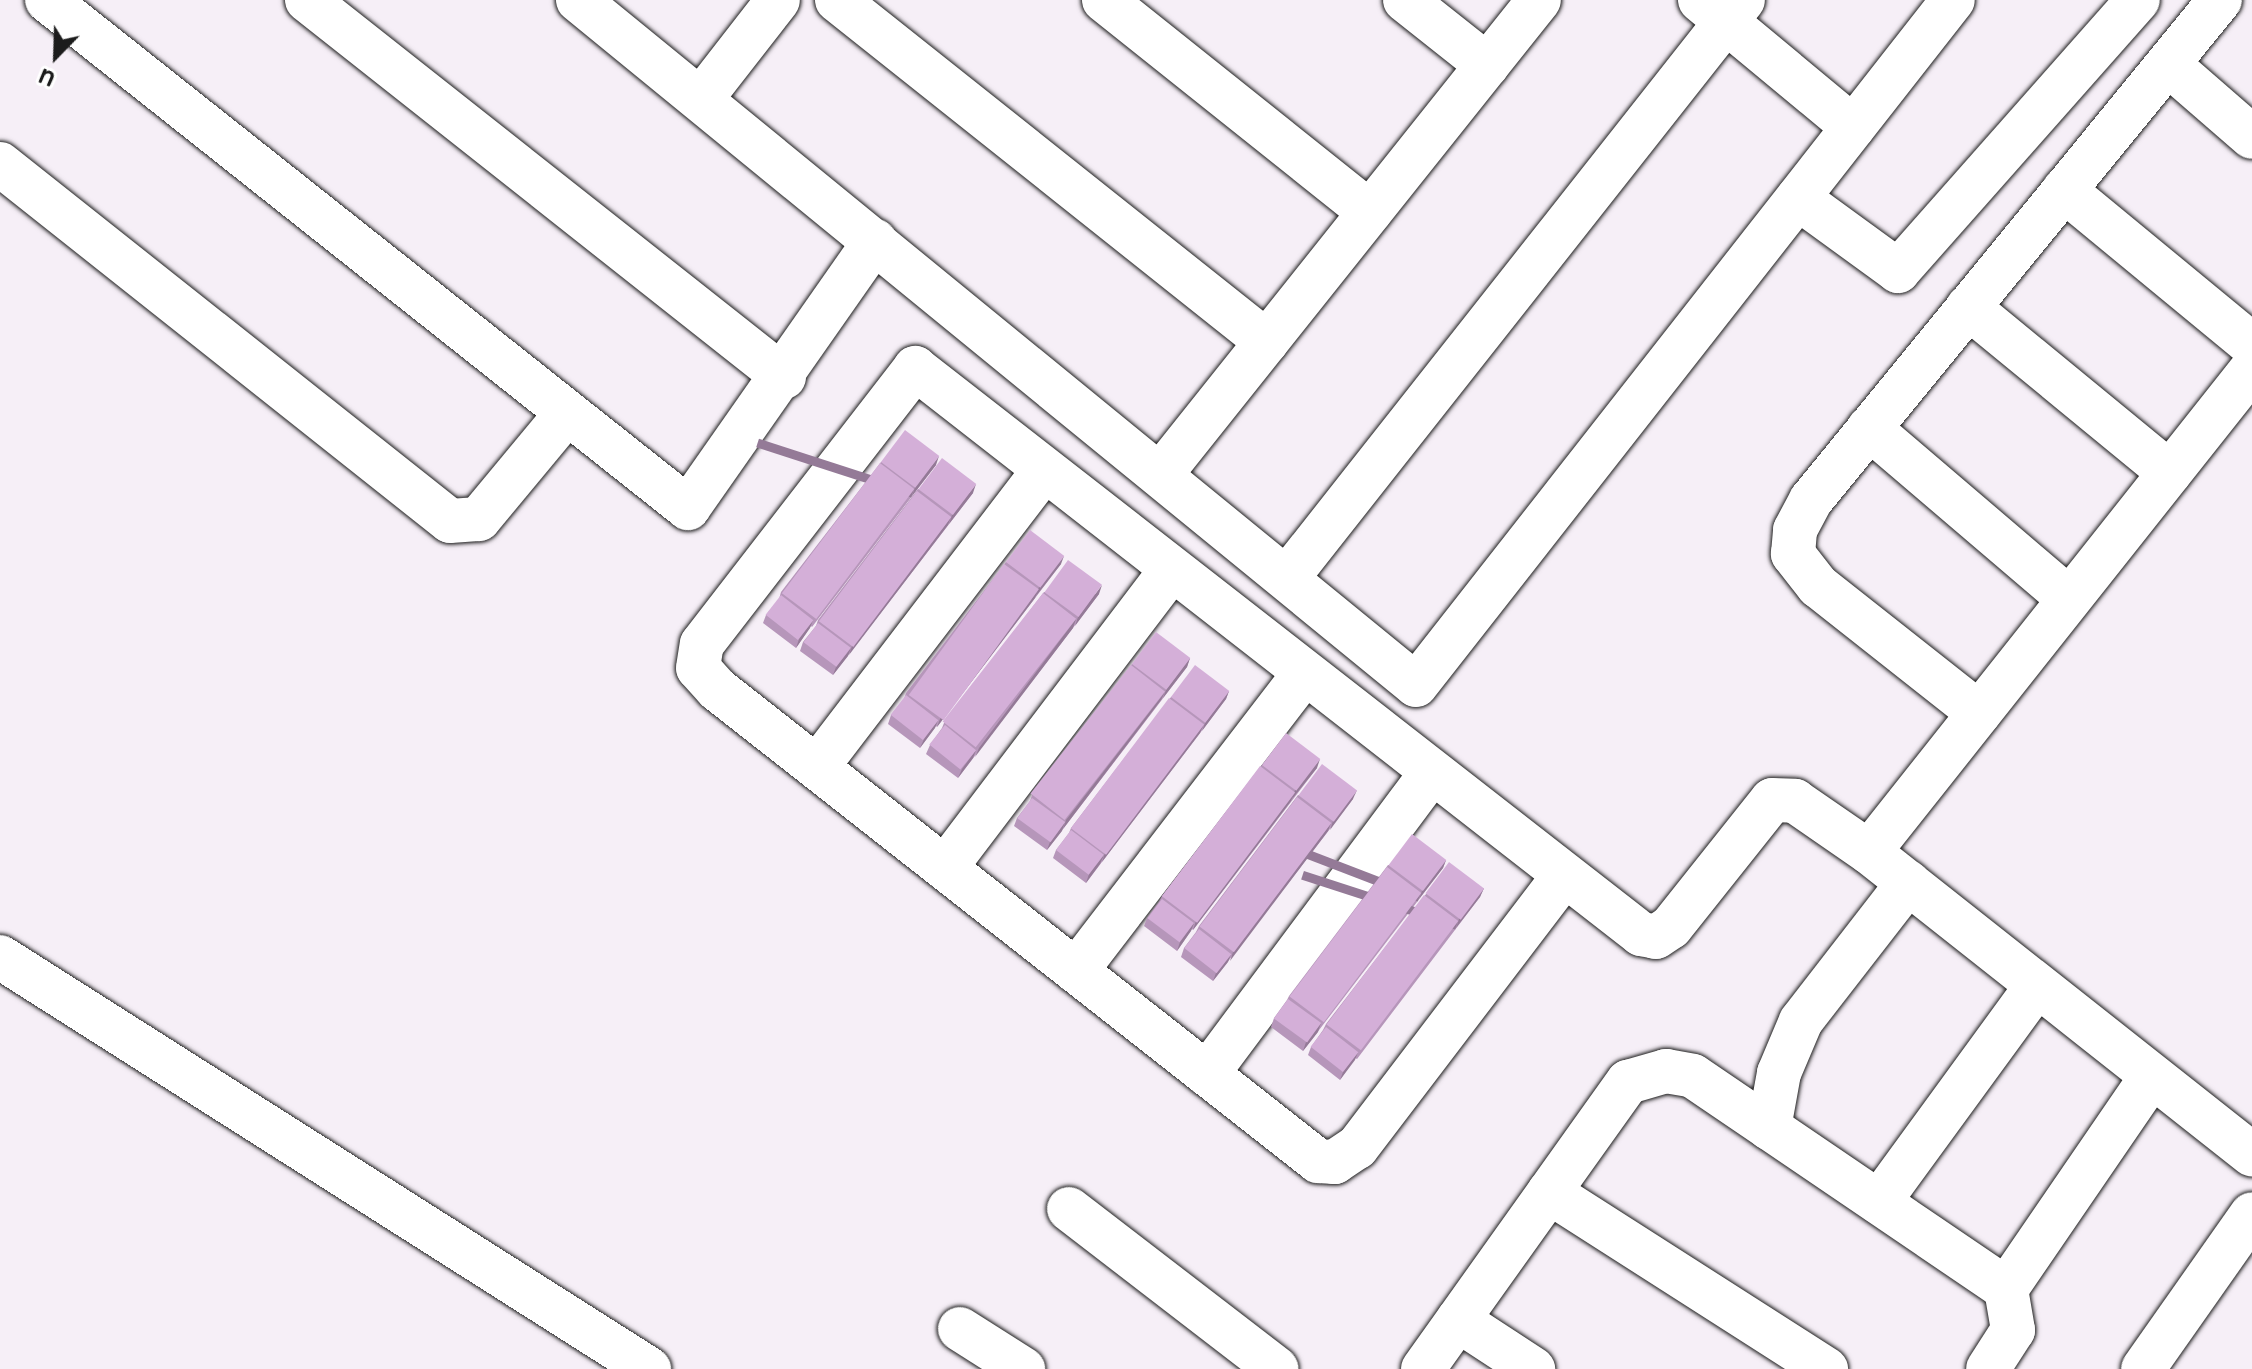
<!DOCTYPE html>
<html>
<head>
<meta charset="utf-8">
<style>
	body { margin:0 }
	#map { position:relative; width:2252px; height:1369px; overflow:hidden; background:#f6eff7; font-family:Mali,sans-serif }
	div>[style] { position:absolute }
	.roads { filter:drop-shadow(0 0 2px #1c1c1c) drop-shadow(0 0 2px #1c1c1c) }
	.minor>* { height:44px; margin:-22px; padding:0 22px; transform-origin:22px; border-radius:22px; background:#fff }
	.wall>* { inset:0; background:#b696ba }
	.shaded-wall>* { inset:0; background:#947a97; transform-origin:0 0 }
	.building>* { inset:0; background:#d4afd8; transform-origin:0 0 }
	span { translate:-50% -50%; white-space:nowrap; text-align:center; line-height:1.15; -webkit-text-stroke:7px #fff; paint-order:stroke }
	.north { position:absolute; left:16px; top:16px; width:80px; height:80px; -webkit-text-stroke:6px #fff; paint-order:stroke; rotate:203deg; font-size:22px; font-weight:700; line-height:32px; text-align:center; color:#1c1c1c }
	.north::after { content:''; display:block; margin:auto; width:28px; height:36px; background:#1c1c1c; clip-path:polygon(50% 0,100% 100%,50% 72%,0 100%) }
</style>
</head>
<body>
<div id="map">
	<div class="roads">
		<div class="minor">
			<div style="left:47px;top:0;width:818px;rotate:38.4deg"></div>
			<div style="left:688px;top:508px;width:326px;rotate:-55deg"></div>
			<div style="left:307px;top:0;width:608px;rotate:38.32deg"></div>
			<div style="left:578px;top:0;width:1082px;rotate:39.26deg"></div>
			<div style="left:1416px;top:685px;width:870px;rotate:-51.91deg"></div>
			<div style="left:837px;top:0;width:549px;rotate:38.5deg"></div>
			<div style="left:1104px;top:0;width:340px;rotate:38.6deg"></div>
			<div style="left:1405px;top:0;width:105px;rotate:38.4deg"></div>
			<div style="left:1700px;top:0;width:199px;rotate:39.7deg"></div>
			<div style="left:2168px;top:64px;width:111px;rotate:41deg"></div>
			<div style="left:701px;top:99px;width:125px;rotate:-52.1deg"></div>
			<div style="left:0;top:164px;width:574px;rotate:38.43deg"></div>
			<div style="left:450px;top:521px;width:29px;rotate:-4deg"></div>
			<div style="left:479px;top:519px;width:138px;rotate:-50.3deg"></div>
			<div style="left:2064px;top:190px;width:244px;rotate:39.5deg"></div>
			<div style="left:1798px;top:198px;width:124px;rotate:36.1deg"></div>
			<div style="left:1898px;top:271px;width:362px;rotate:-48.5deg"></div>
			<div style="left:1968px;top:307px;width:261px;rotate:39.4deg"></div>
			<div style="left:2252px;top:369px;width:616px;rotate:128.41deg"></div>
			<div style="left:1869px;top:852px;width:488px;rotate:38.3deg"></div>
			<div style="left:1869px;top:428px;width:263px;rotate:40.5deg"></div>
			<div style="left:1161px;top:474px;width:606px;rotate:-51.43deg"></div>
			<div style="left:1287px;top:578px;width:736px;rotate:-51.73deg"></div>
			<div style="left:1979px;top:713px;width:205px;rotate:-141.7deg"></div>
			<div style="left:1818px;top:586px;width:41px;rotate:-128deg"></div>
			<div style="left:1793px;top:554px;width:24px;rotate:-85deg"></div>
			<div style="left:1795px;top:530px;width:34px;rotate:-62deg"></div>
			<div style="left:1811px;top:500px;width:646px;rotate:-50.72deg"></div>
			<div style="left:817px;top:767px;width:374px;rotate:-52.6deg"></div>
			<div style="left:945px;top:868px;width:375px;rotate:-52.8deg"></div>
			<div style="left:1563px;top:877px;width:340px;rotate:127.3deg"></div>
			<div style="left:1357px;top:1147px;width:27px;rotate:146deg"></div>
			<div style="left:1335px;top:1162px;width:17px;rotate:-177deg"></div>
			<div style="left:1318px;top:1161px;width:764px;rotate:-141.86deg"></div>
			<div style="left:717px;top:689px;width:28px;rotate:-132deg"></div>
			<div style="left:698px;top:668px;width:24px;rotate:-81deg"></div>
			<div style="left:702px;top:644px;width:349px;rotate:-52.3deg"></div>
			<div style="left:915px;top:368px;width:921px;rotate:37.94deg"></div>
			<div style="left:1641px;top:934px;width:15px;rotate:11deg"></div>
			<div style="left:1656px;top:937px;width:18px;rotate:-34deg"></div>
			<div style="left:1671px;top:927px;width:162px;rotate:-51.5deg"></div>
			<div style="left:1772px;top:800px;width:23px;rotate:2deg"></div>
			<div style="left:1795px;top:801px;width:90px;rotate:34.6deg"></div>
			<div style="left:0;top:957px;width:769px;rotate:32.41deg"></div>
			<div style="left:1076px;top:971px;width:374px;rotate:-52.5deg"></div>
			<div style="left:1207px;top:1074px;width:375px;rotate:-53.3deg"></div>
			<div style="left:1769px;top:1128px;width:56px;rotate:-79.7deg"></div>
			<div style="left:1779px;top:1073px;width:56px;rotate:-67.1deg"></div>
			<div style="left:1801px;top:1021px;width:175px;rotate:-52.2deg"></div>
			<div style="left:1549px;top:1192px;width:329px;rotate:32.6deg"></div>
			<div style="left:1879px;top:1202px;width:268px;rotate:-53.9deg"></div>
			<div style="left:1069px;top:1209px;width:262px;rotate:37.6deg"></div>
			<div style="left:2006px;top:1289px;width:258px;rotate:-55.6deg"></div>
			<div style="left:1458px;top:1320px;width:90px;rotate:33.2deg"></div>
			<div style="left:960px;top:1329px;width:75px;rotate:32.4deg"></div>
			<div style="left:1423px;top:1369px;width:353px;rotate:-54.5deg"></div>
			<div style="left:1628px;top:1082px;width:40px;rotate:-16deg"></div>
			<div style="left:1666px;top:1071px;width:27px;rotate:10deg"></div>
			<div style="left:1693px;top:1076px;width:379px;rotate:34.2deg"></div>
			<div style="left:2006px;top:1289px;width:42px;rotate:80.3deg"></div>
			<div style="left:2013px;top:1330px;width:46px;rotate:122.7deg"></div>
			<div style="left:2143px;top:1369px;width:189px;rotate:-54.9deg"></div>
		</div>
	</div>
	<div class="wall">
		<div style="clip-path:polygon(881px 462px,936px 465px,812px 627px,811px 626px,796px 648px,763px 623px,766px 615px,779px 599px,781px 592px)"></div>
		<div style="clip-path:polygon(918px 489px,973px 493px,833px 675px,800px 651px,803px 642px,816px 626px,818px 620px)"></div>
		<div style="clip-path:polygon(1006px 562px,1061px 564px,937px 727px,936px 726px,920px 748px,888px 724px,891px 715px,904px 699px,906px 693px)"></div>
		<div style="clip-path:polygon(1044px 592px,1099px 594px,958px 778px,926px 754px,930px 745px,942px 728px,944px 723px)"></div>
		<div style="clip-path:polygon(1190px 658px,1187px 667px,1047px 850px,1014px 826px,1017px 818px,1030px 801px,1032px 795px,1132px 664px)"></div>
		<div style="clip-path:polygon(1229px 691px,1226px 699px,1086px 883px,1053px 858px,1056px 850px,1069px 833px,1071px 828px,1171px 697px)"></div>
		<div style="clip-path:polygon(1262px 765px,1317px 768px,1193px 930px,1192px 929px,1177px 951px,1144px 926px,1147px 918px,1159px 902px,1162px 896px)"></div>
		<div style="clip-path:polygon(1298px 795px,1353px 799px,1213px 981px,1181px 957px,1184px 948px,1196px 932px,1199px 926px)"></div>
		<div style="clip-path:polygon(1446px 860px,1443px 868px,1303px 1051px,1271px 1027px,1274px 1018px,1287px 1000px,1289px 996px,1388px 865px)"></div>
		<div style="clip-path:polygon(1484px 888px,1480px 897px,1357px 1059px,1355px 1058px,1340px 1080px,1308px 1055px,1311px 1047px,1323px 1030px,1326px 1024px,1426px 894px)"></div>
	</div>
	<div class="shaded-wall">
		<div style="clip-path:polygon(939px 456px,936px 465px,912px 496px,915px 487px)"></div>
		<div style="clip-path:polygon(976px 484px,973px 493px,949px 524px,952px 515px)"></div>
		<div style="left:914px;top:489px;width:9px;height:163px;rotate:108deg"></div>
		<div style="clip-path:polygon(951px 517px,948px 525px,849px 655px,852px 646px)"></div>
		<div style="clip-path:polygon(1064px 556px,1061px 564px,1036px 596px,1039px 587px)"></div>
		<div style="clip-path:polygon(1102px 585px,1099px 594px,1075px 626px,1078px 617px)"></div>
		<div style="clip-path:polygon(1039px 589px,1035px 598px,937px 727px,940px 719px)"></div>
		<div style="clip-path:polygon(1076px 619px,1073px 628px,975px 757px,979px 748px)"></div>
		<div style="clip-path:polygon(813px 620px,810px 628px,796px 648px,799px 639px)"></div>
		<div style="clip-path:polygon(851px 648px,848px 656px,833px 675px,836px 667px)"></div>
		<div style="clip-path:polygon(1190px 658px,1187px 667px,1163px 698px,1166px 690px)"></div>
		<div style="clip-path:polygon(1229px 691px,1226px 699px,1202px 731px,1205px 723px)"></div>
		<div style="clip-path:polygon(1165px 692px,1161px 700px,1063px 829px,1066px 820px)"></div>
		<div style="clip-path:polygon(938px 720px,935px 728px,920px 748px,924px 739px)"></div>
		<div style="clip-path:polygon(1204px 724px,1200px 733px,1102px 862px,1105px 853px)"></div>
		<div style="clip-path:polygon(976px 750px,973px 758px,958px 778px,962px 769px)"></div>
		<div style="clip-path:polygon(1320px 759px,1317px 768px,1292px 799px,1295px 790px)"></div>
		<div style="clip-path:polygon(1357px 790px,1353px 799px,1330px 830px,1333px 821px)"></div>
		<div style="clip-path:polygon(1295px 792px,1291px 801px,1193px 930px,1196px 921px)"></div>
		<div style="clip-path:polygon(1065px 822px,1062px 831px,1047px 850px,1050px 842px)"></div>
		<div style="clip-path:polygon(1331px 823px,1328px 831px,1230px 961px,1233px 952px)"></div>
		<div style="clip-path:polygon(1104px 855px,1100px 864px,1086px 883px,1089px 874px)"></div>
		<div style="clip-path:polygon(1446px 860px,1443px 868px,1419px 899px,1422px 891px)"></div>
		<div style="clip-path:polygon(1484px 888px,1480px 897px,1456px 928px,1459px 919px)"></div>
		<div style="left:1421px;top:893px;width:9px;height:163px;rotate:111deg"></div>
		<div style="left:1458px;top:921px;width:9px;height:162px;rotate:108deg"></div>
		<div style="clip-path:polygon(1194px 923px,1191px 931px,1177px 951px,1180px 942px)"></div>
		<div style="clip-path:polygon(1231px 954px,1228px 962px,1213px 981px,1216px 973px)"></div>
		<div style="clip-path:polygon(1321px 1023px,1318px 1032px,1303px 1051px,1306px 1042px)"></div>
		<div style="clip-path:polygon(1358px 1052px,1355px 1060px,1340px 1080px,1343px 1072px)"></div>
	</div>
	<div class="building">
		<div style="left:905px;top:430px;width:43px;height:40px;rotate:37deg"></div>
		<div style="left:942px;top:458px;width:43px;height:39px;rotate:37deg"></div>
		<div style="left:880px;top:463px;width:43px;height:163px;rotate:37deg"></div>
		<div style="left:917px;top:491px;width:43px;height:163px;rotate:37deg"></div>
		<div style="left:1030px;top:530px;width:43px;height:40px;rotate:37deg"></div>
		<div style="left:1068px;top:560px;width:42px;height:40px;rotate:36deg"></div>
		<div style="left:1004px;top:564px;width:43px;height:162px;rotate:36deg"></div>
		<div style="left:1043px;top:593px;width:42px;height:163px;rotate:38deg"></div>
		<div style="left:781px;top:595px;width:41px;height:25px;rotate:38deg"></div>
		<div style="left:818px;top:623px;width:41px;height:24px;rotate:37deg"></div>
		<div style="left:1156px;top:632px;width:43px;height:40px;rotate:37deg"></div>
		<div style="left:1131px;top:665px;width:43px;height:163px;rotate:38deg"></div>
		<div style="left:1195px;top:665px;width:43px;height:40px;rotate:37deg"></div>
		<div style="left:906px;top:695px;width:41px;height:25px;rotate:38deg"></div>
		<div style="left:1169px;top:698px;width:44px;height:163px;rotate:37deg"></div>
		<div style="left:945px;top:725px;width:40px;height:25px;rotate:39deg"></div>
		<div style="left:1286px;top:733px;width:43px;height:40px;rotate:37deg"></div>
		<div style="left:1322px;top:764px;width:44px;height:39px;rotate:37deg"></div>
		<div style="left:1260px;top:766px;width:44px;height:163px;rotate:37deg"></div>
		<div style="left:1297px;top:797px;width:43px;height:162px;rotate:37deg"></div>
		<div style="left:1032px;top:798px;width:41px;height:25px;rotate:36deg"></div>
		<div style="left:1071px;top:830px;width:41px;height:25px;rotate:37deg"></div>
		<div style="left:1412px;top:834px;width:43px;height:39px;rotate:37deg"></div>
		<div style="left:1449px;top:862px;width:44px;height:39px;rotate:37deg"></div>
		<div style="left:1387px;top:867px;width:43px;height:162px;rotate:37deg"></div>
		<div style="left:1424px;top:895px;width:43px;height:162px;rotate:37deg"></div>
		<div style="left:1162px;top:899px;width:40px;height:24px;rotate:37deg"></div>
		<div style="left:1199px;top:929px;width:41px;height:24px;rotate:38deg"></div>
		<div style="left:1288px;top:999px;width:41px;height:24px;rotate:36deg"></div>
		<div style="left:1326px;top:1027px;width:41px;height:25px;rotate:38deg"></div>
	</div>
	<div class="north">U</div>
</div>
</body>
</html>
